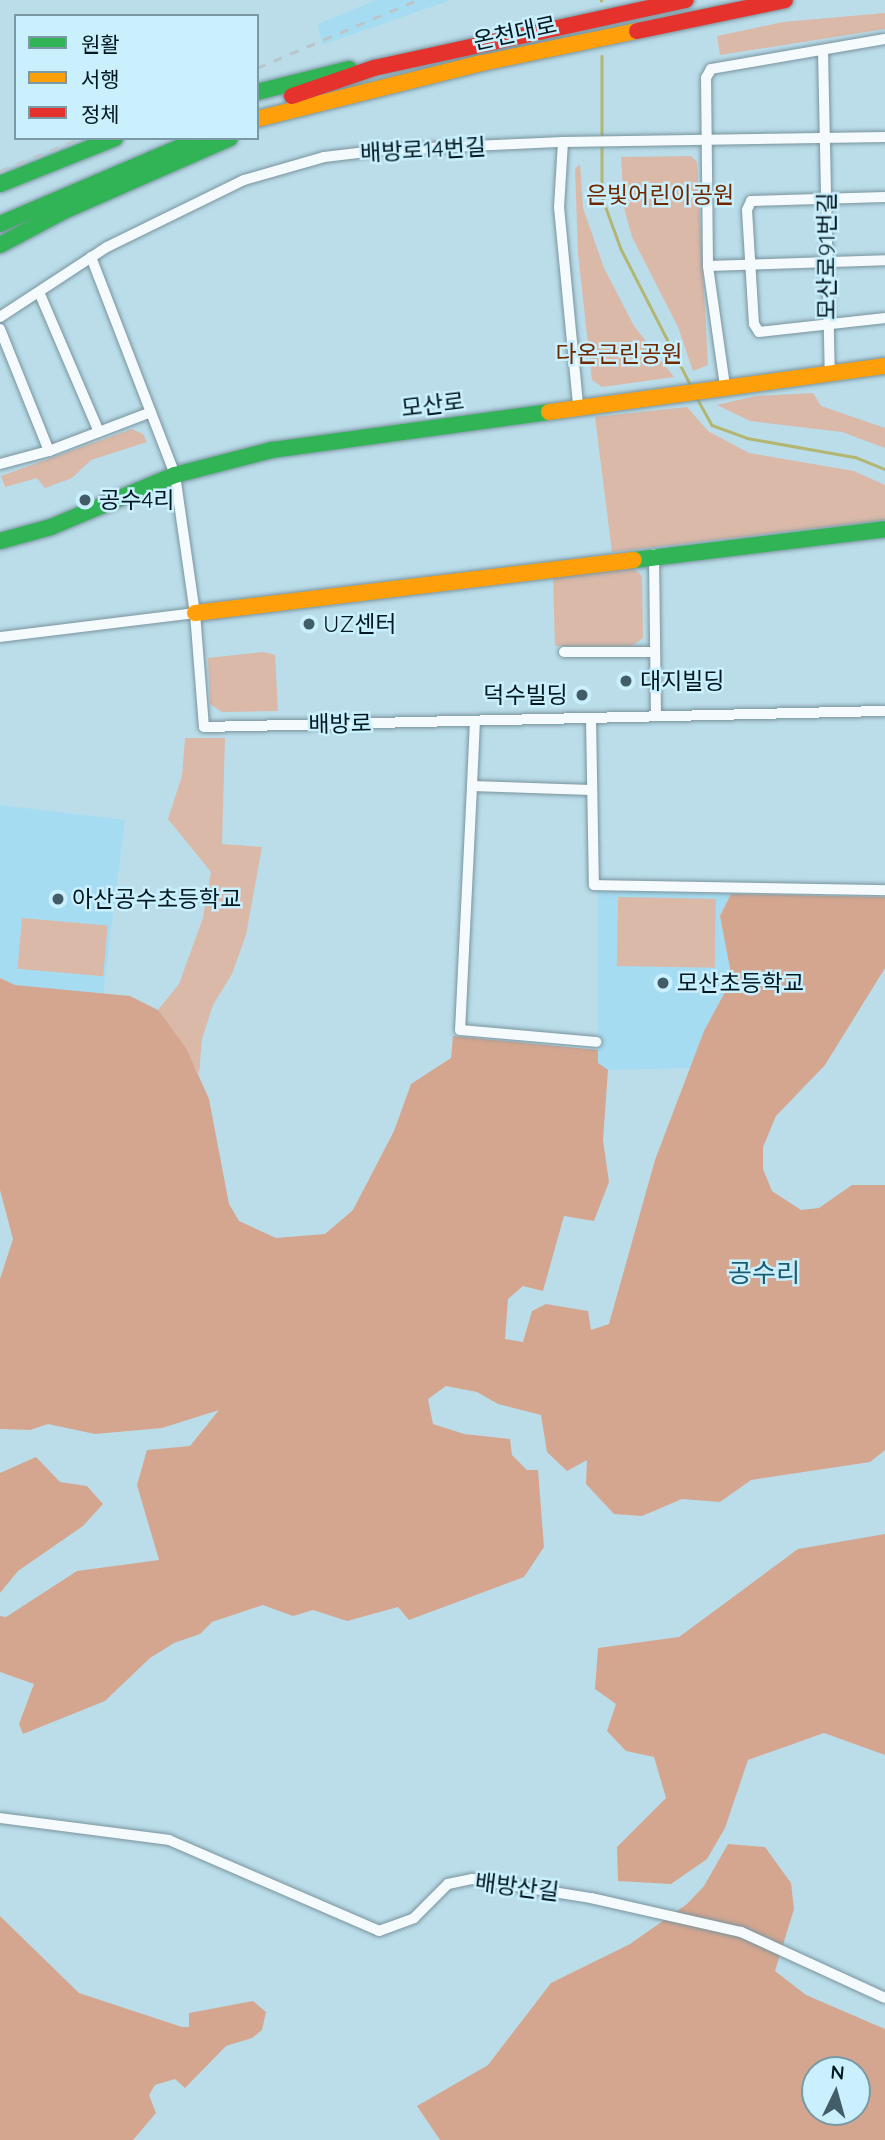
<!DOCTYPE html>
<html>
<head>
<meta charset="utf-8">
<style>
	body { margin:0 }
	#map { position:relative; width:885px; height:2140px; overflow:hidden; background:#bbddea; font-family:Quicksand,"Noto Sans KR",sans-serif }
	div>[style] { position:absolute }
	.built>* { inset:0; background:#a6dcf1 }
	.green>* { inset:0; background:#dab9a9; transform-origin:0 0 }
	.forest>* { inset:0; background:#d5a68f }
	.stream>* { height:2.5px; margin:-1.25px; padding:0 1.25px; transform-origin:1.25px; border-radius:1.25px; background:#b3b672 }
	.roads { filter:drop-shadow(0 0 2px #79949e) drop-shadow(0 0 2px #79949e) }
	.street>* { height:10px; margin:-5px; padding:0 5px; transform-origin:5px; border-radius:5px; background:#f5fafc }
	.fast>* { height:16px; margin:-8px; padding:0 8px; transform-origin:8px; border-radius:8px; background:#30b455 }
	.slow>* { height:16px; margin:-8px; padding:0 8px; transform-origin:8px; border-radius:8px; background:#ff9f0a }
	.jam>* { height:16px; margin:-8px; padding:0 8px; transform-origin:8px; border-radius:8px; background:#e5322d }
	.rail>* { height:2.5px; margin-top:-1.25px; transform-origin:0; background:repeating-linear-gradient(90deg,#bbc4c8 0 9px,transparent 0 18px) }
	.dots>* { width:19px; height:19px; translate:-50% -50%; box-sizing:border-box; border:4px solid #caeffd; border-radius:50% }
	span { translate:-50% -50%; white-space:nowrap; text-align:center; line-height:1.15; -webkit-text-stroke:5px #caeffd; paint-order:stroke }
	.street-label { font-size:23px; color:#011821 }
	.park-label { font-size:23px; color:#6f2800 }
	.poi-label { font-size:23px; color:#011821 }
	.left { translate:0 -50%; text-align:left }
	.right { translate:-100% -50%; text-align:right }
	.quarter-label { font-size:26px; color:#1c5b70 }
	.legend { position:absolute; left:14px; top:14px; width:245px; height:126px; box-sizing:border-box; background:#caeffd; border:2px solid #7a99a5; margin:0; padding:9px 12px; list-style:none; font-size:21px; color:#011821 }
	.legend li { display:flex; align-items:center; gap:14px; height:35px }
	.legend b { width:35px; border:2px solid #7a99a5 }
	.north { position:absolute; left:801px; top:2056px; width:70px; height:70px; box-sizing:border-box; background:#caeffd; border:2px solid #7a99a5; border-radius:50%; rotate:5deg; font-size:19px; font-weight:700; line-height:28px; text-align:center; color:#011821 }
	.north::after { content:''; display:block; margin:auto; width:24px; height:32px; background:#425d67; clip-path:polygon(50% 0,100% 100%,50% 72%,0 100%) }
</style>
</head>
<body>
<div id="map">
	<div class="built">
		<div style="clip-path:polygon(376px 0,451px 0,322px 45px,318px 24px)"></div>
		<div style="clip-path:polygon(0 805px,125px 820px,103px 996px,15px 985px,0 978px)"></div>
		<div style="clip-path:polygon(597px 890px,731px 894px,720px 916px,732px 979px,704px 1031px,692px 1068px,608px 1070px,598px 1063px)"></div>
	</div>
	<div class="green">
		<div style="clip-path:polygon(885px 13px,885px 29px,720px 55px,717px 36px,783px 22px)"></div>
		<div style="clip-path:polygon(691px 156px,697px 162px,708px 365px,693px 371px,678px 327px,632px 237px,624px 208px,621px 157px)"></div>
		<div style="clip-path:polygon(580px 164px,583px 208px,604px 268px,634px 326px,674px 377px,602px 387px,592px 380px,578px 253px,575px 169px)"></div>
		<div style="clip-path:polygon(813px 393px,821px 406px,885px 428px,885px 448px,842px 432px,750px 421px,717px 405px,756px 396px)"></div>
		<div style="clip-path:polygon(687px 407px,708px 431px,749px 453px,854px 471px,885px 485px,885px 520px,612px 552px,595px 417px)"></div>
		<div style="clip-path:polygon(132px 429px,143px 434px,147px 442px,91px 460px,72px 478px,45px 488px,37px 478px,5px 487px,1px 476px)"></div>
		<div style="clip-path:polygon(633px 568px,642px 576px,643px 638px,632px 646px,555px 646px,553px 577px)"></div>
		<div style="clip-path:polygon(264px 652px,275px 655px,278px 711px,222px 712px,210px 704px,208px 658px)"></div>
		<div style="clip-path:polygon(185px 738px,225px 738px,222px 844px,262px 847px,246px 935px,232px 974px,213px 1005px,202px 1039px,199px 1074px,158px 1010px,179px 984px,203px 918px,211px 872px,168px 819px,182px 776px)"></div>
		<div style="left:618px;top:897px;width:98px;height:69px;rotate:1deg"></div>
		<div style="left:22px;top:918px;width:86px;height:51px;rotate:5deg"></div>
	</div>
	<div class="forest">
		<div style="clip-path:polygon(731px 894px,885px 897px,885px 968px,825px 1065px,776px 1116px,763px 1147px,763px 1169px,772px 1191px,801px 1210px,819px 1208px,852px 1185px,885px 1185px,885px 1450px,870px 1462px,751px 1480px,720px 1502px,682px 1499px,642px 1516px,614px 1514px,586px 1484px,587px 1460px,567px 1471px,547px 1452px,541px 1415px,498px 1404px,477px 1392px,446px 1386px,428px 1399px,433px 1424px,464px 1434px,510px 1439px,512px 1455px,527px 1470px,538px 1470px,544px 1547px,524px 1577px,409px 1620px,398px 1607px,347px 1621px,313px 1610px,293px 1616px,263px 1605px,212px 1622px,200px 1634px,174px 1643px,150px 1658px,105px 1701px,23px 1734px,19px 1724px,34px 1684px,0 1672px,0 1616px,6px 1617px,77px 1571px,159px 1560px,137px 1485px,147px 1450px,190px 1446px,219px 1410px,162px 1428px,95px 1434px,48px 1424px,30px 1430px,0 1429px,0 1279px,13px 1239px,0 1190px,0 978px,15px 985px,130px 996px,158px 1010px,186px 1048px,209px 1099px,229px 1204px,239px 1221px,276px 1238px,325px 1234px,353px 1210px,394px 1131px,411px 1084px,451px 1058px,453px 1036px,598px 1050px,598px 1063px,608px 1070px,603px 1140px,609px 1182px,594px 1221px,564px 1216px,543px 1291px,523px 1286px,508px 1299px,505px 1339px,523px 1342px,532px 1311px,546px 1304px,588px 1311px,591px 1330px,609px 1324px,655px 1160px,704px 1031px,732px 979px,720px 916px)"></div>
		<div style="clip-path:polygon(36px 1457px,60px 1482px,87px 1486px,103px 1504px,83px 1526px,18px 1571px,0 1593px,0 1473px)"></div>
		<div style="clip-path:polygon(885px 1534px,885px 1755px,824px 1733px,748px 1760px,725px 1828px,707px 1859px,671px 1884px,618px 1881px,617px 1847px,666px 1798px,654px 1757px,626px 1751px,607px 1731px,616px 1704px,595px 1689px,598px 1648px,679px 1637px,798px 1549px)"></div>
		<div style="clip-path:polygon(evenodd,728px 1844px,765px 1847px,791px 1883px,794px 1909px,775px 1971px,806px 1995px,885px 2029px,885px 2140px,440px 2140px,417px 2106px,488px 2065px,551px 1983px,630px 1944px,687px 1904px,704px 1886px,728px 1844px,815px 2070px,857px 2070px,857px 2112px,815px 2112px,815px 2070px)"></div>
		<div style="clip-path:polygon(0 1916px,79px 1993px,182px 2027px,189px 2027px,189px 2013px,253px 2001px,266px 2012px,262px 2030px,252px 2038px,226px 2046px,185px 2088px,175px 2079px,155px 2085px,149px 2095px,156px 2113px,133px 2140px,0 2140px)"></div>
	</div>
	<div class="stream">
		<div style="left:601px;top:1px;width:1px;rotate:-90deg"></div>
		<div style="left:602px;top:56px;width:81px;rotate:90deg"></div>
		<div style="left:602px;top:143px;width:54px;rotate:90deg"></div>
		<div style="left:602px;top:197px;width:55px;rotate:69.9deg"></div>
		<div style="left:621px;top:249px;width:154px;rotate:62.9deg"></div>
		<div style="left:697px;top:398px;width:31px;rotate:61deg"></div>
		<div style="left:712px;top:425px;width:37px;rotate:20deg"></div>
		<div style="left:747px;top:438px;width:110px;rotate:10deg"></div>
		<div style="left:855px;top:457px;width:32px;rotate:22deg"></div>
	</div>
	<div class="roads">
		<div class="street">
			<div style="left:823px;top:50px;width:324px;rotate:88.8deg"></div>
			<div style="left:563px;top:142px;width:65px;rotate:93.5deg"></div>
			<div style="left:559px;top:207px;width:199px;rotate:84.5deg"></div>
			<div style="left:885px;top:197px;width:134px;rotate:178.3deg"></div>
			<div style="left:751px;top:201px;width:10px;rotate:114deg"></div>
			<div style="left:747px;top:210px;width:114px;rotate:86.5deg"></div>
			<div style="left:754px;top:324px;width:9px;rotate:58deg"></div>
			<div style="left:759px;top:332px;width:127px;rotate:-6.3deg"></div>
			<div style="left:91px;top:257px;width:234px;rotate:68.9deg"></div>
			<div style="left:175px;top:475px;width:139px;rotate:81.8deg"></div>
			<div style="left:195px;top:613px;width:114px;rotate:85.5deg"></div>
			<div style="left:204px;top:727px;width:681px;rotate:-1.35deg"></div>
			<div style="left:708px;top:266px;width:177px;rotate:-1.9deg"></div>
			<div style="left:39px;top:292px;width:152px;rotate:66.8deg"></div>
			<div style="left:0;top:317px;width:128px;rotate:-33.2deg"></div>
			<div style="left:107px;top:247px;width:153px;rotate:-26.1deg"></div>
			<div style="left:244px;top:180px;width:83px;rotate:-16deg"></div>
			<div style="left:324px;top:157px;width:60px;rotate:-6.7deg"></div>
			<div style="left:384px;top:150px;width:179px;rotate:-2.6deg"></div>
			<div style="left:563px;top:142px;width:322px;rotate:-0.9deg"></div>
			<div style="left:0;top:329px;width:131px;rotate:68.1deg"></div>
			<div style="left:725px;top:386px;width:121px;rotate:-98.1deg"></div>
			<div style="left:708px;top:266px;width:188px;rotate:-90.6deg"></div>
			<div style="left:706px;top:78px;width:10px;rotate:-61deg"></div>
			<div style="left:711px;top:69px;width:177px;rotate:-9.8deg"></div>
			<div style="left:0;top:464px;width:51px;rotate:-14.9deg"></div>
			<div style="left:49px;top:451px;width:109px;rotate:-20.9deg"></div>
			<div style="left:654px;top:554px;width:162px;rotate:89.3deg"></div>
			<div style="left:0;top:637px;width:196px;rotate:-7deg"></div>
			<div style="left:564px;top:652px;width:91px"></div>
			<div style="left:591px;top:718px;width:167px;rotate:89deg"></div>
			<div style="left:594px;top:885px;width:291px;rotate:1deg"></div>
			<div style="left:472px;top:786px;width:65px;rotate:-87.4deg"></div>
			<div style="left:591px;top:790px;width:119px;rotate:-178.1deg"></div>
			<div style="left:472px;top:786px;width:244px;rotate:92.8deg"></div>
			<div style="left:460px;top:1030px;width:137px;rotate:5deg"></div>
			<div style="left:0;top:1818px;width:170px;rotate:7.4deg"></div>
			<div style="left:169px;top:1840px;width:229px;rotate:23.4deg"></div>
			<div style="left:379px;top:1931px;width:37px;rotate:-20deg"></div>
			<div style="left:414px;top:1918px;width:48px;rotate:-45deg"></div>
			<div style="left:448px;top:1884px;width:25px;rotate:-12deg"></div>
			<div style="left:472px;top:1879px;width:121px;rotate:9.1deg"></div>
			<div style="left:591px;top:1898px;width:154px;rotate:12.8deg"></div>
			<div style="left:741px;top:1932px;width:158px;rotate:24.6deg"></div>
		</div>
		<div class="fast">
			<div style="left:257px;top:92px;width:95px;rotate:-14deg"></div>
			<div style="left:0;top:184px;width:124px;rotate:-21.8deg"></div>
			<div style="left:0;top:224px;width:220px;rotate:-23.1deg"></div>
			<div style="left:0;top:245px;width:72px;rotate:-28deg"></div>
			<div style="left:64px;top:211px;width:181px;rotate:-23.7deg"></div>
			<div style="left:0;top:541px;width:53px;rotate:-15.4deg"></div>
			<div style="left:51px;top:527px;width:134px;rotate:-22.8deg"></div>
			<div style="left:175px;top:475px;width:100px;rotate:-14.5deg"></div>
			<div style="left:272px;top:450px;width:280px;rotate:-7.8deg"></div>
			<div style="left:634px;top:560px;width:253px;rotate:-7deg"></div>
		</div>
		<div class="slow">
			<div style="left:257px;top:119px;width:232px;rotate:-14deg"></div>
			<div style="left:482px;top:63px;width:158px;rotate:-11.7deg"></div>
			<div style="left:549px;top:412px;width:339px;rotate:-7.8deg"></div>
			<div style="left:195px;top:613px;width:442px;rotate:-6.9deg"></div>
		</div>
		<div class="jam">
			<div style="left:637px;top:31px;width:151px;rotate:-11.8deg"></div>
			<div style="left:292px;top:96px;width:87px;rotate:-18.9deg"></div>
			<div style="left:374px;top:68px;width:319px;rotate:-12.3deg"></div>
		</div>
	</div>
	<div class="rail">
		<div style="left:257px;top:68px;width:174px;rotate:-23deg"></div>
		<div style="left:0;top:171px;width:88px;rotate:-21.9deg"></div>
	</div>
	<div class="dots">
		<div style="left:85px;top:500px;background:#425d67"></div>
		<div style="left:309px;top:624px;background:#425d67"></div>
		<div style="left:626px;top:681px;background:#425d67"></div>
		<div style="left:582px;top:695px;background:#425d67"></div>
		<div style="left:58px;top:899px;background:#425d67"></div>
		<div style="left:663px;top:983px;background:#425d67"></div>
	</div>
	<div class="street-label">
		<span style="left:515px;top:33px;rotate:-12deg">온천대로</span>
		<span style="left:423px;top:150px;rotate:-3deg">배방로14번길</span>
		<span style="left:827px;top:256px;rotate:-90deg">모산로91번길</span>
		<span style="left:433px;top:405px;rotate:-7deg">모산로</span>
		<span style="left:340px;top:724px;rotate:-1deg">배방로</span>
		<span style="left:517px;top:1887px;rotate:7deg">배방산길</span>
	</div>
	<div class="park-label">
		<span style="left:660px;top:195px">은빛어린이공원</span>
		<span style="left:619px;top:354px">다온근린공원</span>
	</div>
	<div class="poi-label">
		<span class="left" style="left:99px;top:500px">공수4리</span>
		<span class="left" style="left:323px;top:624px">UZ센터</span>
		<span class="left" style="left:640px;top:681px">대지빌딩</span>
		<span class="right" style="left:568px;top:695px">덕수빌딩</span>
		<span class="left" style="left:72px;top:899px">아산공수초등학교</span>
		<span class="left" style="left:677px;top:983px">모산초등학교</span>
	</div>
	<div class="quarter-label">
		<span style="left:764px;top:1273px">공수리</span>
	</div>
	<ul class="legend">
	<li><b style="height:9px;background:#30b455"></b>원활</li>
	<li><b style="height:9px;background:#ff9f0a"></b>서행</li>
	<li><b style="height:9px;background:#e5322d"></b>정체</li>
	</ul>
	<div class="north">N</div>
</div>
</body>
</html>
